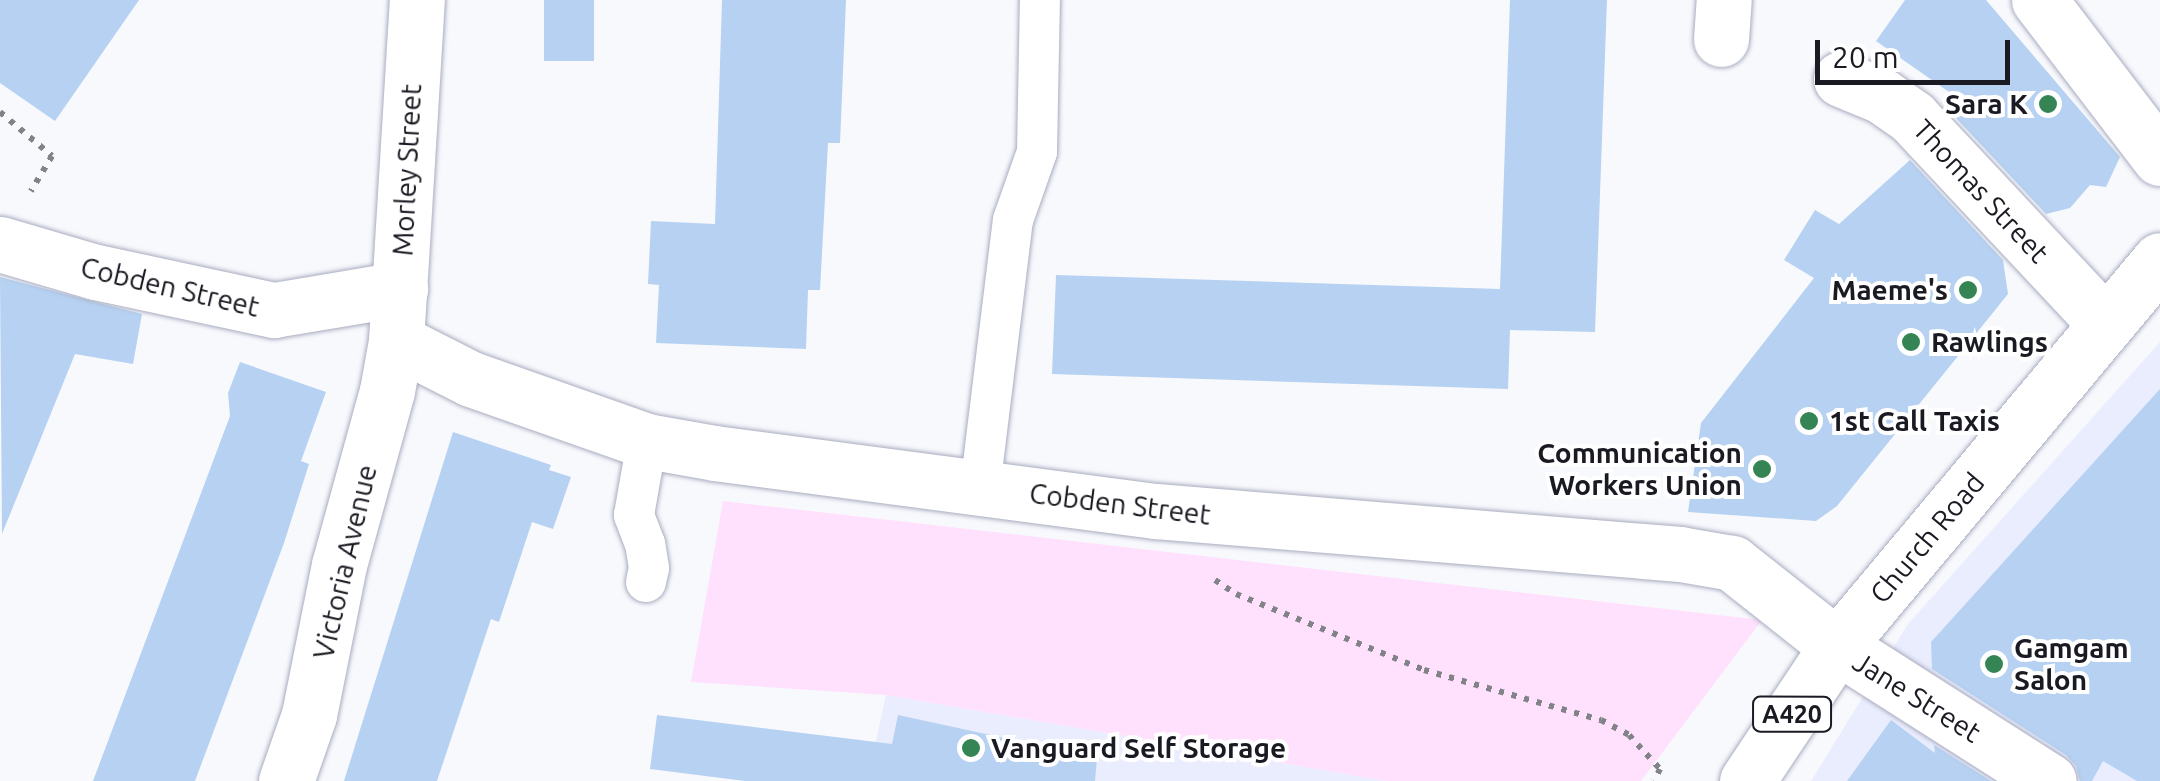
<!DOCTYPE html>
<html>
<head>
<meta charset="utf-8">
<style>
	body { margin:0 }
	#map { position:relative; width:2160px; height:781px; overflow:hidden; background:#f8f9fd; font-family:Ubuntu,sans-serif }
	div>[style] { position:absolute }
	.built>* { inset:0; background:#eaedfe }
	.green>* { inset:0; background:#ffe1fd }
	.building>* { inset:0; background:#b6d1f2; transform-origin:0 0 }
	.path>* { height:6px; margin-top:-3px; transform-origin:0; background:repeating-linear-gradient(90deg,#828389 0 5px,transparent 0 13px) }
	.roads { filter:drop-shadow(0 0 2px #a8acbf) drop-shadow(0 0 2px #a8acbf) }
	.lane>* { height:40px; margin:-20px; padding:0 20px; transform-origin:20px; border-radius:20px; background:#fff }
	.street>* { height:55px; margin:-27.5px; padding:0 27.5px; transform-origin:27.5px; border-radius:27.5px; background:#fff }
	.primary>* { height:55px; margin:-27.5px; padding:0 27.5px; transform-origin:27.5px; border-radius:27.5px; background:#fff }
	.dots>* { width:28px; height:28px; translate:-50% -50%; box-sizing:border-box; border:5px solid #fff; border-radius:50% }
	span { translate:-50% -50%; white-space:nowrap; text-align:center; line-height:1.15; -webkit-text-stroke:8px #fff; paint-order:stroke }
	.shield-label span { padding:2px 8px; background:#fff; border:2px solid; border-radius:8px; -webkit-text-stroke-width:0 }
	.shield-label { font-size:25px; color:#191a22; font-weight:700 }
	.poi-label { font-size:28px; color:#191a22; font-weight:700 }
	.right { translate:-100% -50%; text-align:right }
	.left { translate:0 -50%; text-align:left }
	.street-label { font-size:28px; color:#191a22 }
	.scale { position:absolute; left:1815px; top:40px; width:195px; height:45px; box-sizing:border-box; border:5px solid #191a22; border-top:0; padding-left:12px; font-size:30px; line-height:35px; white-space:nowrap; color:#191a22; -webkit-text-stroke:8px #fff; paint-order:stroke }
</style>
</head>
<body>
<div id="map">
	<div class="built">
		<div style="clip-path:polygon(2160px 342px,2160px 781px,1811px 781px,1908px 624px)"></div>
		<div style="clip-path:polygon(886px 695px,1387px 781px,867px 781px)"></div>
	</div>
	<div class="green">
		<div style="clip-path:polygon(723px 501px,1762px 620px,1641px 781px,1387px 781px,886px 695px,691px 682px)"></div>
	</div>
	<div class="building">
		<div style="clip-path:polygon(0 0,139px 0,55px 121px,0 83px)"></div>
		<div style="left:544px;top:0;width:50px;height:61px"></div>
		<div style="clip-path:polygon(722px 0,846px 0,840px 143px,828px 143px,820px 290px,808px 290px,806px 349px,656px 343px,659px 285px,648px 284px,651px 221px,715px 224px)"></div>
		<div style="clip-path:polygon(1510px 0,1607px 0,1595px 332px,1510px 330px,1508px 389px,1052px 374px,1056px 275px,1500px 289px)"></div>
		<div style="clip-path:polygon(1905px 0,1986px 0,2120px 157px,2106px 187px,2090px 185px,2070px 208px,2046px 214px,1956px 118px,1969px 106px,1876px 41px)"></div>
		<div style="clip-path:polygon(1910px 160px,2003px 260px,2008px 294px,1837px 506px,1816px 521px,1688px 512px,1701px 423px,1814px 278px,1784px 260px,1815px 210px,1839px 224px)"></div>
		<div style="clip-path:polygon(0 277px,142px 314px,133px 364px,75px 354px,2px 534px)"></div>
		<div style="clip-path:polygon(240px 362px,326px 392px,301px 461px,309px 464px,284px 543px,195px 781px,93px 781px,230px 416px,228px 393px)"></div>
		<div style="clip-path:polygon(2160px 389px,2160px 781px,2137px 781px,2103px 761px,2092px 781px,2080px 781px,2076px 766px,2066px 755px,1932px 669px,1931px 642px)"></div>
		<div style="clip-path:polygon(453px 432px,551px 465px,549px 470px,571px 477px,553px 529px,532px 522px,499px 622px,491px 619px,437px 781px,344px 781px)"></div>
		<div style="clip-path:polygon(657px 715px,892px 744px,898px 715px,1097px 758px,1095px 781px,745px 781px,650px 769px)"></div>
		<div style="clip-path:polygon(1891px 720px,1935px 753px,1934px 745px,1991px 781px,1847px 781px)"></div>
	</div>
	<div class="path">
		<div style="left:0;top:112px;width:68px;rotate:40.2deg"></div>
		<div style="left:52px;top:156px;width:41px;rotate:121deg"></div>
		<div style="left:1215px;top:580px;width:25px;rotate:34deg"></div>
		<div style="left:1236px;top:594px;width:203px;rotate:22deg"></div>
		<div style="left:1424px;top:670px;width:184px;rotate:15.8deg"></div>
		<div style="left:1601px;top:720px;width:32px;rotate:28deg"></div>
		<div style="left:1629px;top:735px;width:46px;rotate:47.6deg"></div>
		<div style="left:1660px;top:769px;width:13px;rotate:117deg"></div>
	</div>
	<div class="roads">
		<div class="lane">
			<div style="left:980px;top:488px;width:270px;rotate:-83deg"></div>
			<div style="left:1013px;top:220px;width:72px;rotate:-70.6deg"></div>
			<div style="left:1037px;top:152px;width:152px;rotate:-88.9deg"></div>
			<div style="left:646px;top:582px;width:14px;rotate:-78deg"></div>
			<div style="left:649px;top:568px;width:24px;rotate:-99deg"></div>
			<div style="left:645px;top:544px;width:31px;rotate:-111deg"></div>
			<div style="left:634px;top:515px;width:75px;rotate:-80deg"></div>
		</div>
		<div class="street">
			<div style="left:2039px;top:0;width:199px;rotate:52.6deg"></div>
			<div style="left:1721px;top:39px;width:39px;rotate:-86deg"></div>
			<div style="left:1841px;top:79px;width:44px;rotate:22.5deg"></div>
			<div style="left:1882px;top:96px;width:38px;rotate:35deg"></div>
			<div style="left:1913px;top:118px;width:282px;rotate:46.9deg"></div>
			<div style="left:0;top:244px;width:100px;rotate:16.3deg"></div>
			<div style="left:96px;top:272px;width:182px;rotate:12.1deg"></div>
			<div style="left:274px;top:310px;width:128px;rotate:-9.5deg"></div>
			<div style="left:396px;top:341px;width:84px;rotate:26.9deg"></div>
			<div style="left:471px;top:379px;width:187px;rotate:19.4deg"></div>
			<div style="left:647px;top:441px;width:69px;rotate:10deg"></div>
			<div style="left:715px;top:453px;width:445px;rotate:7.5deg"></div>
			<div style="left:1156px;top:511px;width:526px;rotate:4.69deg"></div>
			<div style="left:1680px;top:554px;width:53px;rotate:9.8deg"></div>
			<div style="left:1732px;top:563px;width:134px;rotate:38.3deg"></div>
			<div style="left:1837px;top:646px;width:251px;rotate:32.5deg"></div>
			<div style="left:286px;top:781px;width:70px;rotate:-70.8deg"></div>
			<div style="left:309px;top:715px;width:153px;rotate:-78.7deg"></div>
			<div style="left:339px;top:565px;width:180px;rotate:-74.6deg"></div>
			<div style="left:387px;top:391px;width:51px;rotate:-79.8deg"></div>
			<div style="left:396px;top:341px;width:342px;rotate:-86.5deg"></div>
		</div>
		<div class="primary">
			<div style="left:1747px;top:781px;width:162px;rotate:-56.3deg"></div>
			<div style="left:1837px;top:646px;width:503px;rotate:-50.08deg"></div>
		</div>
	</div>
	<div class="dots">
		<div style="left:2048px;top:104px;background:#348454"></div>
		<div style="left:1968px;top:290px;background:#348454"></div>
		<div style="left:1911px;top:342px;background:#348454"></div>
		<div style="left:1809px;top:421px;background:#348454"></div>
		<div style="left:1762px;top:469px;background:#348454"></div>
		<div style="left:1994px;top:664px;background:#348454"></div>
		<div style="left:971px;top:748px;background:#348454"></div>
	</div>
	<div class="shield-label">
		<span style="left:1792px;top:714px">A420</span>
	</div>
	<div class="poi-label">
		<span class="right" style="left:2028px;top:104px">Sara K</span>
		<span class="right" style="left:1948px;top:290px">Maeme's</span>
		<span class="left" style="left:1931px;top:342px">Rawlings</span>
		<span class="left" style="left:1829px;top:421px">1st Call Taxis</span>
		<span class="right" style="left:1742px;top:469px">Communication<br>Workers Union</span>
		<span class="left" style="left:2014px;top:664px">Gamgam<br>Salon</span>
		<span class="left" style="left:991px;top:748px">Vanguard Self Storage</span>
	</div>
	<div class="street-label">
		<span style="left:407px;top:170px;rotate:-87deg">Morley Street</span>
		<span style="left:1981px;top:191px;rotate:47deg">Thomas Street</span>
		<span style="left:170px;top:287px;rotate:13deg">Cobden Street</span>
		<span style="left:1120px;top:504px;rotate:7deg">Cobden Street</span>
		<span style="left:1927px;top:538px;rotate:-50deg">Church Road</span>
		<span style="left:345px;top:562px;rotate:-77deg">Victoria Avenue</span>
		<span style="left:1917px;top:697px;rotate:32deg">Jane Street</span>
	</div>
	<div class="scale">20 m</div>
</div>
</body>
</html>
